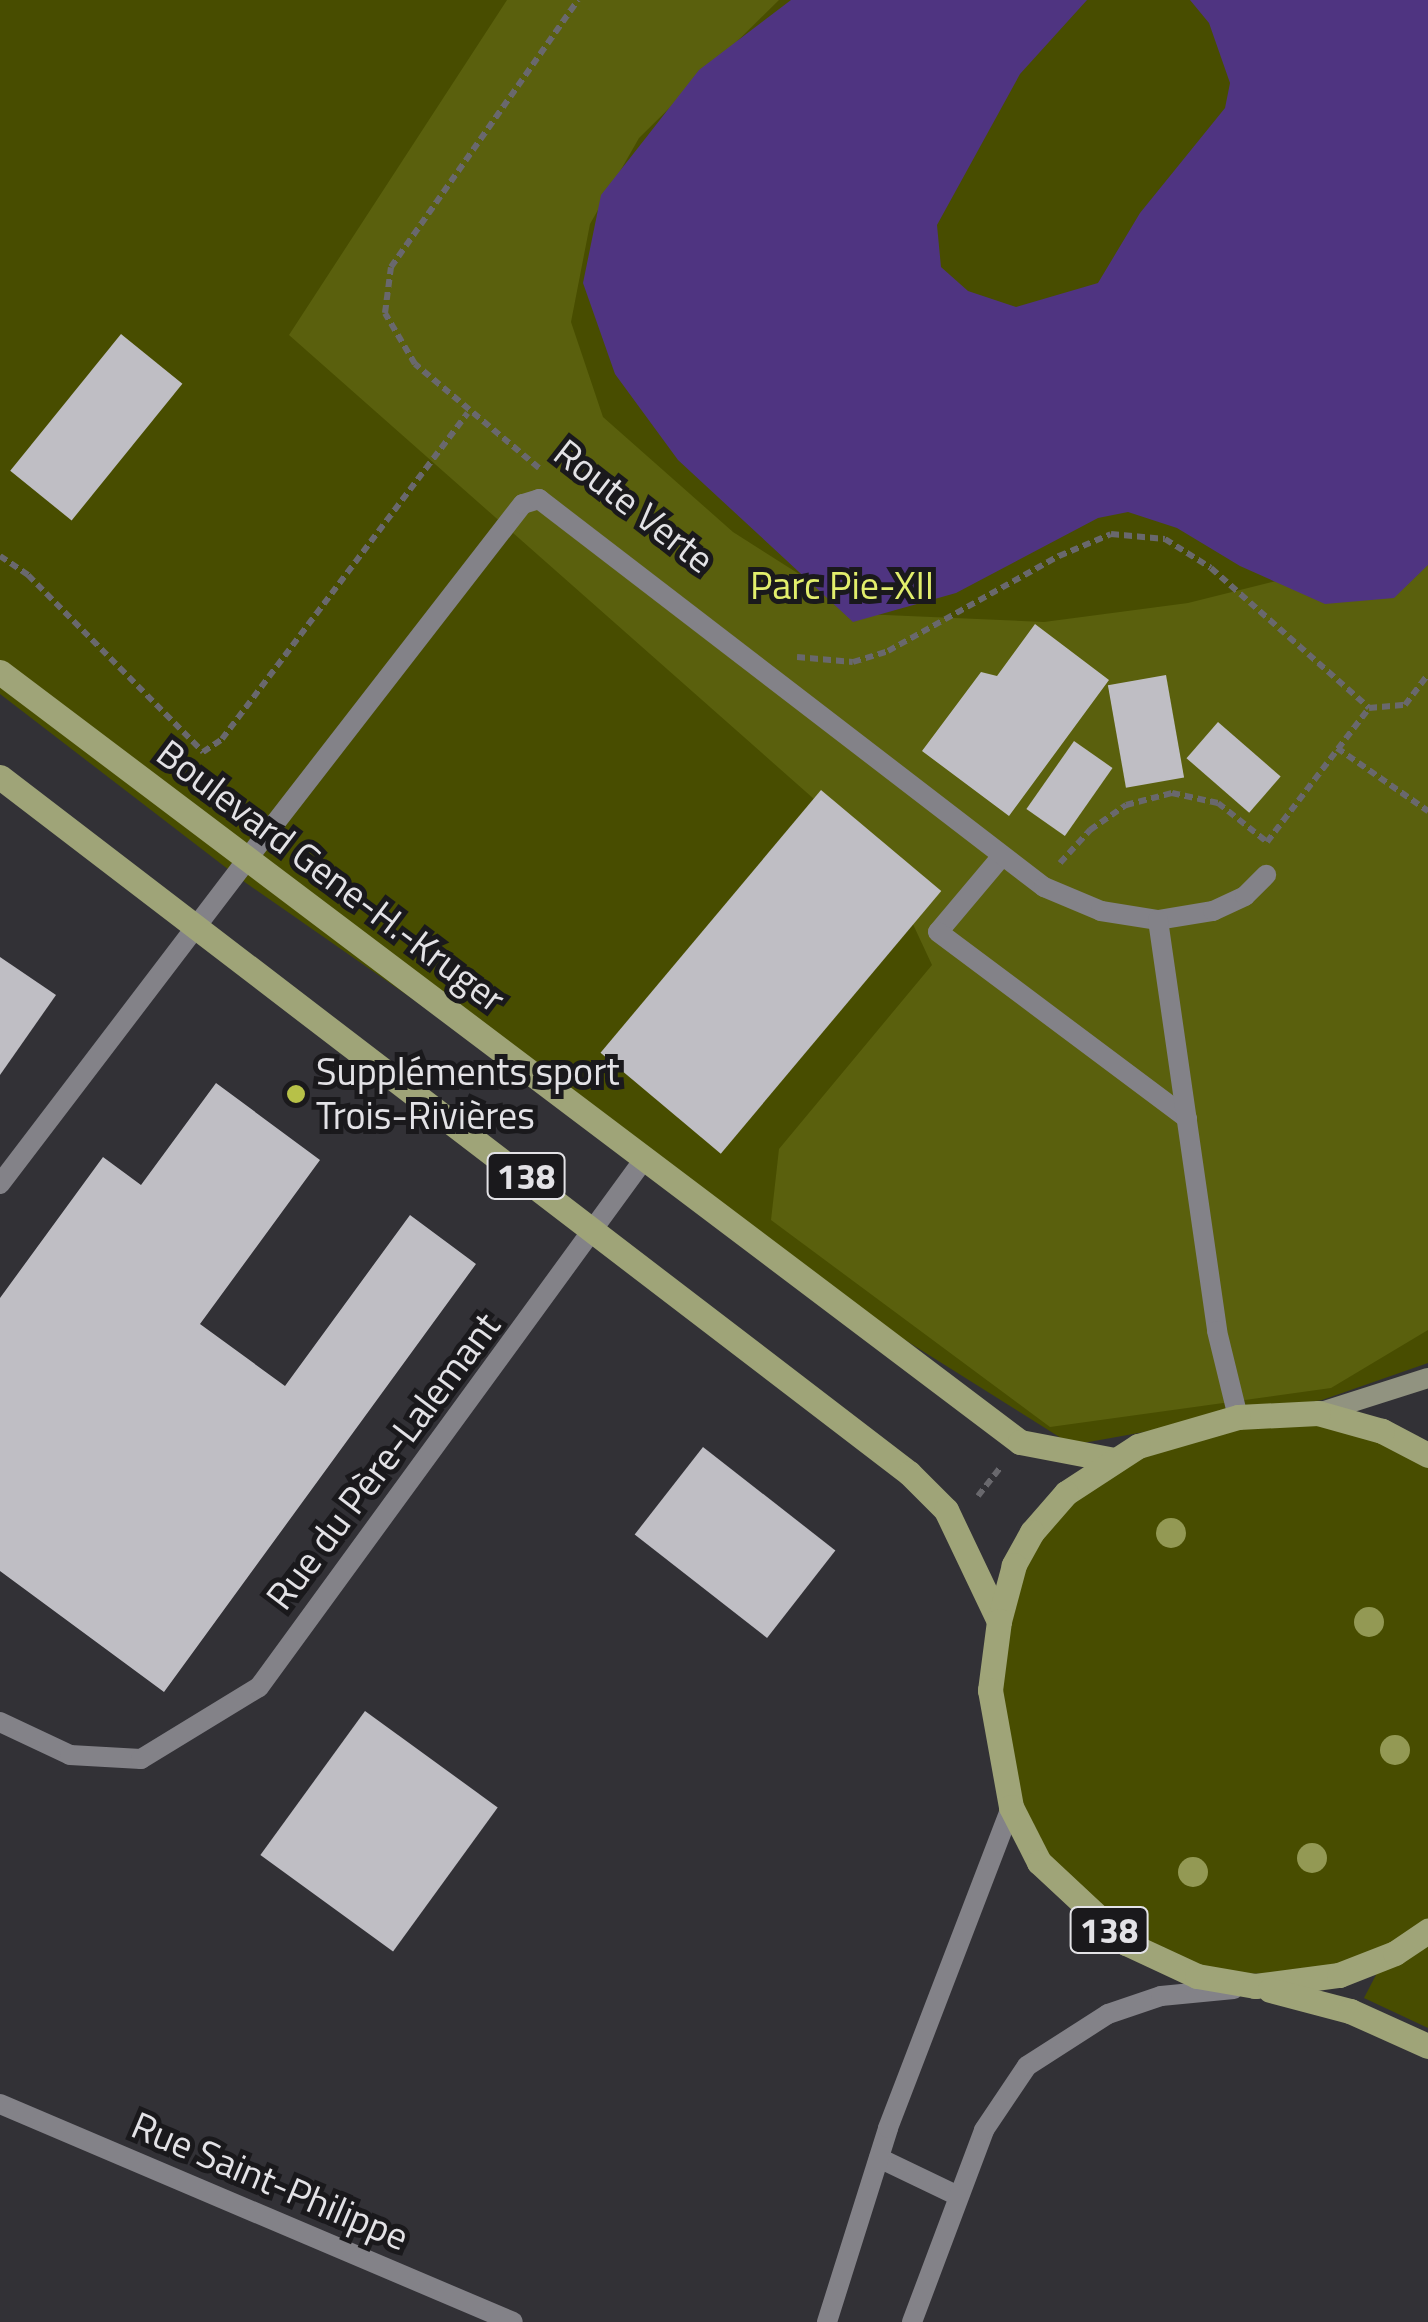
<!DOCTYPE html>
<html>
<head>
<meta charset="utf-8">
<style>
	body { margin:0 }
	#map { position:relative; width:1428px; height:2322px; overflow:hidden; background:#323136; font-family:"Titillium Web",sans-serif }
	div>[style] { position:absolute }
	.green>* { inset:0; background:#484d00 }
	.forest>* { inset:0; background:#5a600d }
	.water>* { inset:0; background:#4f3481 }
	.building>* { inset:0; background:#bfbec4; transform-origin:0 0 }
	.path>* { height:6px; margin-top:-3px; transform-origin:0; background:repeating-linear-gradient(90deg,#69686d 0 8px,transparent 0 13px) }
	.service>* { height:20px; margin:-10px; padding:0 10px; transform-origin:10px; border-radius:10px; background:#838288 }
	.minor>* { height:20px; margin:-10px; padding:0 10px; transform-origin:10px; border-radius:10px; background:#838288 }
	.secondary>* { height:20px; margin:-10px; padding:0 10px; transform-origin:10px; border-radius:10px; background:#919380 }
	.primary>* { height:25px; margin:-12.5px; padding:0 12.5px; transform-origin:12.5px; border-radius:12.5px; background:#9fa478 }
	.trees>* { width:30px; height:30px; margin:-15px; border-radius:50%; background:#939954 }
	.dots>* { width:28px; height:28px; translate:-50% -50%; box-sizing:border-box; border:5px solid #1a191c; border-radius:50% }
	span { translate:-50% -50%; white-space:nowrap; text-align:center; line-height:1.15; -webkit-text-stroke:10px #1a191c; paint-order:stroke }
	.shield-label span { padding:2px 8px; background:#1a191c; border:2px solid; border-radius:8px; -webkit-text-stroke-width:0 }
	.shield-label { font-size:35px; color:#e3e2e6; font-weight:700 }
	.street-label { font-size:38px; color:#e3e2e6 }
	.park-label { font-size:38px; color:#e2ee6c }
	.poi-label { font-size:38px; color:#e3e2e6 }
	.left { translate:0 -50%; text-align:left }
</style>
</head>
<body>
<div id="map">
	<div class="green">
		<div style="clip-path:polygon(0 0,1428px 0,1428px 1363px,1322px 1400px,1072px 1445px,878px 1323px,246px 883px,0 694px)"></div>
		<div style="clip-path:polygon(1322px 1421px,1428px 1459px,1428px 1926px,1338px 1973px,1197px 1974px,1083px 1905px,1012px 1807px,992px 1692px,1035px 1534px,1125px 1456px,1190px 1431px)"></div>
		<div style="clip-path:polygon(1428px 1942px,1428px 2028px,1364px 1998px,1378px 1971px)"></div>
	</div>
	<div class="forest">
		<div style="clip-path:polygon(507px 0,779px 0,639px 138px,590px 224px,571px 322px,603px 417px,733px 532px,862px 614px,1044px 622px,1188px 603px,1312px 572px,1428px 400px,1428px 1330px,1331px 1388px,1050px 1427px,771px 1220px,779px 1149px,932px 965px,883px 860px,289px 335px)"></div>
	</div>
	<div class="water">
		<div style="clip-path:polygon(791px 0,1087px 0,1020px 74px,937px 225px,941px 267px,968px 291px,1016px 307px,1098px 283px,1140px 213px,1225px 108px,1230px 83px,1209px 23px,1190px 0,1428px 0,1428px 565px,1394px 598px,1325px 604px,1240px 566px,1177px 528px,1128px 512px,1098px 518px,956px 593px,853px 622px,678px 460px,615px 374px,583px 283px,601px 195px,699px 70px)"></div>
	</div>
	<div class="building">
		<div style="left:121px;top:334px;width:79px;height:176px;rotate:39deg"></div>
		<div style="clip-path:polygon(1035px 624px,1109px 680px,1009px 816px,922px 751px,981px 672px,997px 676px)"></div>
		<div style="left:1166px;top:675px;width:104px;height:59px;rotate:80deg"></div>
		<div style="left:1218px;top:722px;width:83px;height:48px;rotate:41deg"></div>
		<div style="left:1074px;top:741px;width:47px;height:83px;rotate:35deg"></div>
		<div style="left:821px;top:790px;width:157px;height:343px;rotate:40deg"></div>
		<div style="clip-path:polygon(0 957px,56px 995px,0 1075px)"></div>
		<div style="clip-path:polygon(216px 1083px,320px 1160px,200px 1324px,285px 1386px,410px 1215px,476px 1264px,164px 1692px,0 1571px,0 1298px,103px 1157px,141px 1185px)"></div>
		<div style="left:703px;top:1447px;width:168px;height:111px;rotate:38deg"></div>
		<div style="left:365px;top:1711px;width:164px;height:178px;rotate:36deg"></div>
	</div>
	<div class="path">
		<div style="left:539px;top:468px;width:162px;rotate:-140deg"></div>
		<div style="left:415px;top:364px;width:59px;rotate:-120.5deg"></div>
		<div style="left:385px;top:313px;width:46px;rotate:-82.6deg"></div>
		<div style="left:391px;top:267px;width:326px;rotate:-55deg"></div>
		<div style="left:0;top:556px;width:34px;rotate:34deg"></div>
		<div style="left:28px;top:575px;width:249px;rotate:45.3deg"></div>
		<div style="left:203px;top:752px;width:23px;rotate:-34deg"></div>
		<div style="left:222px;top:739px;width:408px;rotate:-53deg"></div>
		<div style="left:797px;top:657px;width:56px;rotate:5.1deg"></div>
		<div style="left:853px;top:662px;width:37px;rotate:-17deg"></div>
		<div style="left:888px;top:651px;width:196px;rotate:-29.1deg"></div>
		<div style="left:1059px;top:556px;width:56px;rotate:-22.9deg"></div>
		<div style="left:1111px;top:534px;width:54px;rotate:5.3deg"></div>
		<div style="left:1165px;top:539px;width:54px;rotate:32.2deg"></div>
		<div style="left:1211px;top:568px;width:211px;rotate:41.5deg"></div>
		<div style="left:1369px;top:708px;width:36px;rotate:-5deg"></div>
		<div style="left:1405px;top:705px;width:39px;rotate:-53deg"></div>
		<div style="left:1337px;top:748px;width:111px;rotate:34.7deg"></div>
		<div style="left:1060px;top:863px;width:45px;rotate:-47.7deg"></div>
		<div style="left:1090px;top:830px;width:44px;rotate:-34.8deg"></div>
		<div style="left:1126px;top:805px;width:48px;rotate:-14.6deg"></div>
		<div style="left:1172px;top:793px;width:47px;rotate:12.3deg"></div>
		<div style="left:1218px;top:803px;width:63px;rotate:38.5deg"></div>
		<div style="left:1267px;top:842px;width:168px;rotate:-52.7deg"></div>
		<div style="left:978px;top:1496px;width:37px;rotate:-52deg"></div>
	</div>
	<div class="service">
		<div style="left:1002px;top:856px;width:99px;rotate:130.1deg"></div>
		<div style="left:938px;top:932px;width:311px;rotate:36.8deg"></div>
		<div style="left:248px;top:858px;width:448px;rotate:-52.2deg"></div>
		<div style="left:523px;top:504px;width:17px;rotate:-17deg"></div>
		<div style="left:539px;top:499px;width:637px;rotate:37.54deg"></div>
		<div style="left:1044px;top:887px;width:62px;rotate:22.8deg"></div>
		<div style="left:1101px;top:911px;width:58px;rotate:9deg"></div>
		<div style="left:1158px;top:920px;width:56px;rotate:-9.3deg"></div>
		<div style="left:1213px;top:911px;width:35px;rotate:-25deg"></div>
		<div style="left:1245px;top:896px;width:30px;rotate:-45deg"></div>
		<div style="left:1158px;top:920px;width:415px;rotate:81.8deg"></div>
		<div style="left:1217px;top:1331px;width:89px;rotate:76.3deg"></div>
	</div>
	<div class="minor">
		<div style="left:0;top:1184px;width:410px;rotate:-52.7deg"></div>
		<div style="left:0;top:1722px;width:77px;rotate:25.2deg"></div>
		<div style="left:70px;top:1755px;width:71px;rotate:3.2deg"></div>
		<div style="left:141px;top:1759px;width:138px;rotate:-31.4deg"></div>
		<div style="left:259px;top:1687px;width:650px;rotate:-53.89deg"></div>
		<div style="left:0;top:2104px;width:557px;rotate:23.02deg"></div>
		<div style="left:879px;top:2158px;width:85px;rotate:25.7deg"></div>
		<div style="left:827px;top:2322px;width:203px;rotate:-72.5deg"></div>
		<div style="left:888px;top:2128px;width:344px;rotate:-69deg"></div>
		<div style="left:912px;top:2322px;width:205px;rotate:-69.4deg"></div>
		<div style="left:984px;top:2130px;width:77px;rotate:-56.1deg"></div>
		<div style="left:1027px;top:2066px;width:96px;rotate:-32.7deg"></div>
		<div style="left:1108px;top:2014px;width:56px;rotate:-18.8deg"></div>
		<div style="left:1161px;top:1996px;width:73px;rotate:-5.5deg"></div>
	</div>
	<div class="secondary">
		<div style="left:1318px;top:1413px;width:115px;rotate:-17.7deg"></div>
	</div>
	<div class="primary">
		<div style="left:0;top:672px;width:1278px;rotate:37.05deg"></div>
		<div style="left:1020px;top:1442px;width:96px;rotate:10.8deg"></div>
		<div style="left:0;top:777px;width:1145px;rotate:37.44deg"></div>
		<div style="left:909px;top:1473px;width:52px;rotate:45deg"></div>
		<div style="left:946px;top:1510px;width:123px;rotate:64.5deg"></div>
		<div style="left:1428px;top:1455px;width:52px;rotate:-152.4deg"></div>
		<div style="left:1382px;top:1431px;width:66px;rotate:-164.3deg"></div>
		<div style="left:1318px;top:1413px;width:80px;rotate:177.1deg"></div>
		<div style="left:1238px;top:1417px;width:104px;rotate:163.8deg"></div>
		<div style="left:1138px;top:1446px;width:86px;rotate:146.9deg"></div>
		<div style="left:1066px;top:1493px;width:52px;rotate:131.1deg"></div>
		<div style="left:1032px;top:1532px;width:38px;rotate:119deg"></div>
		<div style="left:1014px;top:1565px;width:58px;rotate:105deg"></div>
		<div style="left:999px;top:1621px;width:70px;rotate:97.4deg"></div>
		<div style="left:990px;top:1690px;width:119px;rotate:79.8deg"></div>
		<div style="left:1011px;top:1807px;width:62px;rotate:63deg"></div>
		<div style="left:1039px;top:1862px;width:119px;rotate:43deg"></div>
		<div style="left:1126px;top:1943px;width:78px;rotate:24.9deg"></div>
		<div style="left:1197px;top:1976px;width:59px;rotate:9.8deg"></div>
		<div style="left:1255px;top:1986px;width:85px;rotate:-7.5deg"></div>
		<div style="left:1339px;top:1975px;width:60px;rotate:-21.4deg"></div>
		<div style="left:1395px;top:1953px;width:40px;rotate:-34deg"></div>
		<div style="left:1270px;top:1990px;width:83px;rotate:14.7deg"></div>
		<div style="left:1350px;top:2011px;width:85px;rotate:24.2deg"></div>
	</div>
	<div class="trees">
		<div style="left:1171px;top:1533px"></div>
		<div style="left:1369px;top:1622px"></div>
		<div style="left:1395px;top:1750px"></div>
		<div style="left:1312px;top:1858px"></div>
		<div style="left:1193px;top:1872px"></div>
	</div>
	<div class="dots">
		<div style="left:296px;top:1094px;background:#b7c148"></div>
	</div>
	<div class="shield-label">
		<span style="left:526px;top:1176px">138</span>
		<span style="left:1109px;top:1930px">138</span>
	</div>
	<div class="street-label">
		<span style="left:634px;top:506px;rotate:38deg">Route Verte</span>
		<span style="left:331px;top:876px;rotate:37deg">Boulevard Gene-H.-Kruger</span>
		<span style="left:383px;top:1461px;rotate:-53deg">Rue du Père-Lalemant</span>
		<span style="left:270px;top:2181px;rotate:23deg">Rue Saint-Philippe</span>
	</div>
	<div class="park-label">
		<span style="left:842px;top:586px">Parc Pie-XII</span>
	</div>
	<div class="poi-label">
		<span class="left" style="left:316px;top:1094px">Suppléments sport<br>Trois-Rivières</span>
	</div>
</div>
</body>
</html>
